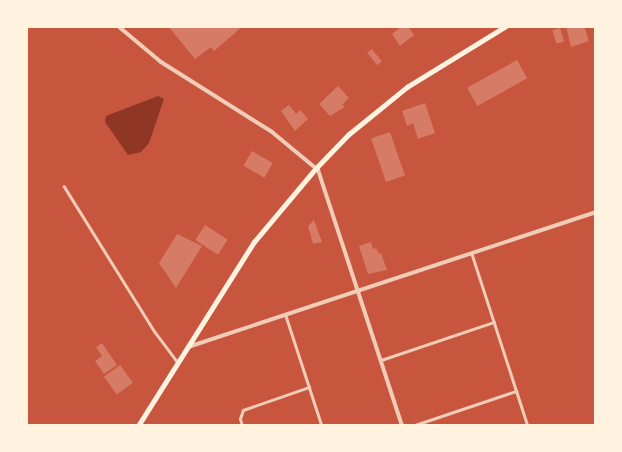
<!DOCTYPE html>
<html>
<head>
<meta charset="utf-8">
<style>
	body { margin:0 }
	#map { position:relative; width:622px; height:452px; overflow:hidden; background:#c8553d; font-family:"Sofia Sans Condensed",sans-serif }
	div>[style] { position:absolute }
	.water>* { inset:0; background:#8f3625 }
	.building>* { inset:0; background:#d67c66; transform-origin:0 0 }
	.minor>* { height:2.5px; margin:-1.25px; padding:0 1.25px; transform-origin:1.25px; border-radius:1.25px; background:#f1ccb7 }
	.tertiary>* { height:4px; margin:-2px; padding:0 2px; transform-origin:2px; border-radius:2px; background:#f1ccb7 }
	.primary>* { height:4.5px; margin:-2.25px; padding:0 2.25px; transform-origin:2.25px; border-radius:2.25px; background:#fff3e0 }
	span { translate:-50% -50%; white-space:nowrap; text-align:center; line-height:1.15; -webkit-text-stroke:4.5px #fff3e0; paint-order:stroke }
	.frame { position:absolute; inset:0; border:28px solid #fff3e0; pointer-events:none }
</style>
</head>
<body>
<div id="map">
	<div class="water">
		<div style="clip-path:polygon(158px 96px,164px 99px,149px 143px,141px 152px,128px 155px,105px 122px,106px 116px)"></div>
	</div>
	<div class="building">
		<div style="clip-path:polygon(168px 26px,243px 26px,214px 51px,211px 47px,195px 59px)"></div>
		<div style="clip-path:polygon(402px 26px,408px 26px,414px 35px,400px 46px,392px 34px)"></div>
		<div style="clip-path:polygon(566px 26px,584px 26px,589px 41px,571px 47px)"></div>
		<div style="left:560px;top:28px;width:14px;height:8px;rotate:73deg"></div>
		<div style="left:372px;top:49px;width:16px;height:6px;rotate:52deg"></div>
		<div style="left:517px;top:60px;width:21px;height:57px;rotate:61deg"></div>
		<div style="clip-path:polygon(338px 86px,349px 98px,342px 105px,345px 107px,330px 116px,319px 104px)"></div>
		<div style="clip-path:polygon(425px 103px,435px 133px,418px 139px,413px 123px,407px 126px,402px 111px)"></div>
		<div style="clip-path:polygon(289px 105px,296px 114px,300px 110px,308px 119px,295px 131px,281px 111px)"></div>
		<div style="left:390px;top:132px;width:46px;height:20px;rotate:71deg"></div>
		<div style="left:252px;top:151px;width:24px;height:17px;rotate:30deg"></div>
		<div style="clip-path:polygon(314px 220px,322px 242px,313px 244px,308px 226px)"></div>
		<div style="left:205px;top:225px;width:27px;height:18px;rotate:33deg"></div>
		<div style="clip-path:polygon(177px 234px,202px 246px,176px 288px,159px 263px)"></div>
		<div style="clip-path:polygon(371px 242px,373px 249px,376px 248px,379px 254px,381px 253px,387px 270px,368px 274px,359px 246px)"></div>
		<div style="clip-path:polygon(102px 343px,117px 365px,104px 374px,95px 361px,102px 356px,96px 347px)"></div>
		<div style="left:120px;top:365px;width:22px;height:20px;rotate:54deg"></div>
	</div>
	<div class="minor">
		<div style="left:64px;top:186px;width:172px;rotate:58.1deg"></div>
		<div style="left:155px;top:332px;width:36px;rotate:53deg"></div>
		<div style="left:472px;top:254px;width:181px;rotate:72deg"></div>
		<div style="left:286px;top:316px;width:116px;rotate:71.9deg"></div>
		<div style="left:381px;top:360px;width:119px;rotate:-18.6deg"></div>
		<div style="left:242px;top:426px;width:7px;rotate:-106deg"></div>
		<div style="left:240px;top:419px;width:9px;rotate:-72deg"></div>
		<div style="left:243px;top:410px;width:70px;rotate:-19.2deg"></div>
		<div style="left:412px;top:426px;width:110px;rotate:-18.6deg"></div>
	</div>
	<div class="tertiary">
		<div style="left:118px;top:26px;width:56px;rotate:39.9deg"></div>
		<div style="left:161px;top:62px;width:131px;rotate:32.2deg"></div>
		<div style="left:272px;top:132px;width:60px;rotate:39.6deg"></div>
		<div style="left:318px;top:170px;width:269px;rotate:71.8deg"></div>
		<div style="left:188px;top:347px;width:430px;rotate:-18.3deg"></div>
	</div>
	<div class="primary">
		<div style="left:138px;top:426px;width:218px;rotate:-57.8deg"></div>
		<div style="left:254px;top:242px;width:97px;rotate:-50deg"></div>
		<div style="left:316px;top:168px;width:47px;rotate:-45.9deg"></div>
		<div style="left:349px;top:134px;width:75px;rotate:-39deg"></div>
		<div style="left:407px;top:87px;width:116px;rotate:-31.6deg"></div>
	</div>
	<div class="frame"></div>
</div>
</body>
</html>
